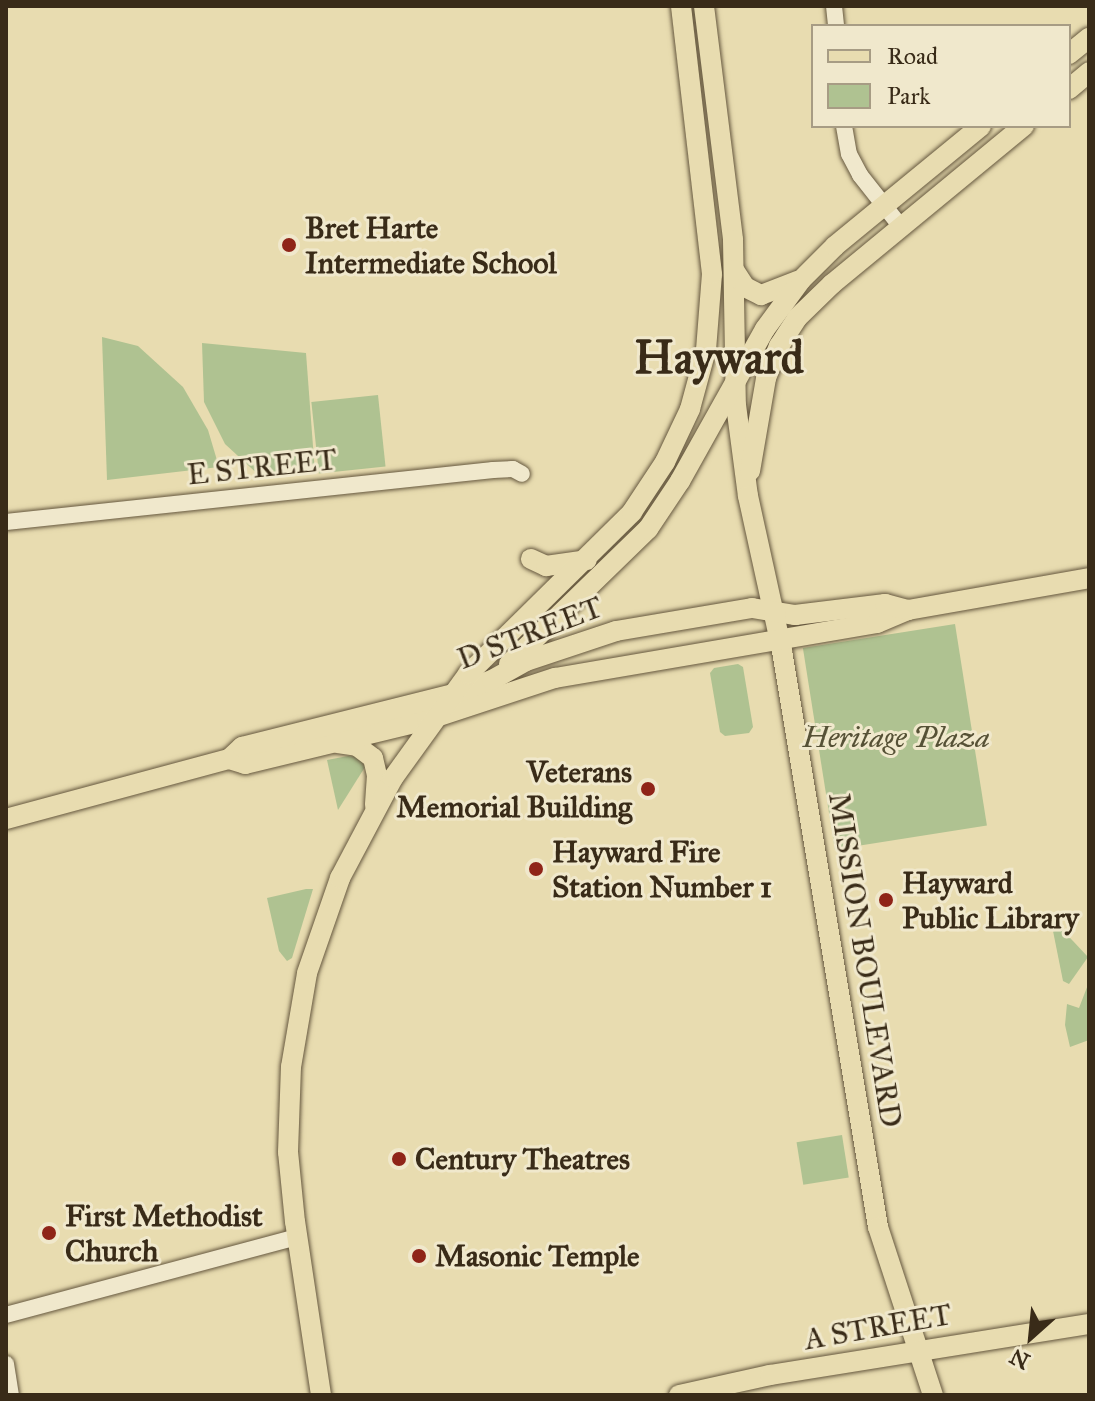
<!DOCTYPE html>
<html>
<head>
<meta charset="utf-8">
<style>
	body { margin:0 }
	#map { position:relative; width:1095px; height:1401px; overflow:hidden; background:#e8dcb0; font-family:"IM FELL Great Primer",serif }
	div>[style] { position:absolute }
	.green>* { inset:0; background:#afc291; transform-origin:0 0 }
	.roads { filter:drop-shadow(0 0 2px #65573e) drop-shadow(0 0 2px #65573e) }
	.minor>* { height:16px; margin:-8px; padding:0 8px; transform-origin:8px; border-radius:8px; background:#f0e8cc }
	.major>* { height:20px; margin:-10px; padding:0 10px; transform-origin:10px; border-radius:10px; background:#e8dcb0 }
	.dots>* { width:22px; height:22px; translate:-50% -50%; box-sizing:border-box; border:4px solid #f0e8cc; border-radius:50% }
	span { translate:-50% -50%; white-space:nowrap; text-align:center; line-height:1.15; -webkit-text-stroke:6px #f0e8cc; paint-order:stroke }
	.poi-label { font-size:30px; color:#392b18; font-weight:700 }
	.left { translate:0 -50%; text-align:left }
	.right { translate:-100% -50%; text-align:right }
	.street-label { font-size:30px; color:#392b18 }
	.park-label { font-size:30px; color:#565136; font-style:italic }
	.town-label { font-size:46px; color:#392b18; font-weight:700 }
	.frame { position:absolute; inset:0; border:8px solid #392b18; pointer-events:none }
	.legend { position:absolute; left:811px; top:24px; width:260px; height:104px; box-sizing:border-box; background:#f0e8cc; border:2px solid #a79c84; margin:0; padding:10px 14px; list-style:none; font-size:24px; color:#392b18 }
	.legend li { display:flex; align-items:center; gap:16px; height:40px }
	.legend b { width:40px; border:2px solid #a79c84 }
	.north { position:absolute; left:991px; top:1297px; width:80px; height:80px; -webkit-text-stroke:6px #f0e8cc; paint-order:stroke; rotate:207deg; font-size:22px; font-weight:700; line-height:32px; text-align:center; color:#392b18 }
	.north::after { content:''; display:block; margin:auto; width:28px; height:36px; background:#392b18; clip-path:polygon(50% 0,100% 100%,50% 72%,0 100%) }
</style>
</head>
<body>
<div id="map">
	<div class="green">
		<div style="clip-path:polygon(102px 337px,138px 346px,183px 387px,208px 430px,219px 467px,107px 480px)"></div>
		<div style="clip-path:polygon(202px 343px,306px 353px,315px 473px,261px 477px,225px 444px,204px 402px)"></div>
		<div style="left:378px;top:395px;width:72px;height:67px;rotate:84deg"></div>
		<div style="left:955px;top:624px;width:204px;height:154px;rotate:81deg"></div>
		<div style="clip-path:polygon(738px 664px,743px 667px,753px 727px,749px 733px,725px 736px,720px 732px,710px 673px,714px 668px)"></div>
		<div style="clip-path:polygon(348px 756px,359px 757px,365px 767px,338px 810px,327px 760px)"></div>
		<div style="clip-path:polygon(306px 889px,313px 889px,292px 958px,287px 961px,279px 951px,267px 898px)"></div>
		<div style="clip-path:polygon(1057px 924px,1088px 957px,1069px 984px,1063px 981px,1052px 926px)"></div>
		<div style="clip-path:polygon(1089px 982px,1089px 1040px,1070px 1047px,1065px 1025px,1067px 1004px,1079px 1008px)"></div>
		<div style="left:842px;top:1135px;width:43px;height:46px;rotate:81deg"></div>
	</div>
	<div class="roads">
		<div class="minor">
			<div style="left:834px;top:6px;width:20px;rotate:84deg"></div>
			<div style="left:844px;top:126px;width:28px;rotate:80deg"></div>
			<div style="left:849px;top:154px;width:24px;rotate:62deg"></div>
			<div style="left:860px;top:175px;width:66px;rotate:51.7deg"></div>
			<div style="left:6px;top:522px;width:490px;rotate:-6.1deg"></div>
			<div style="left:493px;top:470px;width:20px;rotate:-3deg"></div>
			<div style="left:513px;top:469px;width:10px;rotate:29deg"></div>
			<div style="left:6px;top:1315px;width:301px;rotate:-15deg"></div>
			<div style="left:6px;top:1364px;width:31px;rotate:81deg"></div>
		</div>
		<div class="major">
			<div style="left:704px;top:6px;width:236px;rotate:82.9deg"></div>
			<div style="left:733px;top:240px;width:165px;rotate:89deg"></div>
			<div style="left:736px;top:405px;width:92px;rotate:82.5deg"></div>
			<div style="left:748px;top:496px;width:159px;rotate:77.6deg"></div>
			<div style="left:782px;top:651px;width:584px;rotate:80.54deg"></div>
			<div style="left:878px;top:1227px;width:177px;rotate:71.9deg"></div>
			<div style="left:1069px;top:54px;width:26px;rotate:-39deg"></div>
			<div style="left:1069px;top:89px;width:26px;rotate:-40deg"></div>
			<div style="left:734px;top:270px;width:20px;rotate:57deg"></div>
			<div style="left:745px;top:287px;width:18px;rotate:27deg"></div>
			<div style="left:761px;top:295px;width:40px;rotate:-21deg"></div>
			<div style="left:750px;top:471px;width:94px;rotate:-80.2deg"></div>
			<div style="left:766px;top:378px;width:35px;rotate:-68deg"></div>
			<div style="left:779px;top:346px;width:33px;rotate:-57deg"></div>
			<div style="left:797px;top:318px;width:49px;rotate:-44.2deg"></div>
			<div style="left:832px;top:284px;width:249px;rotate:-39.5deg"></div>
			<div style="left:531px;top:559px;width:17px;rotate:25deg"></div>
			<div style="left:546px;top:566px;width:41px;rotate:-8.3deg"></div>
			<div style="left:509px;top:664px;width:194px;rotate:-44.2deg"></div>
			<div style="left:648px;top:529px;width:58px;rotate:-56.3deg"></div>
			<div style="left:680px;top:481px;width:174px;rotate:-60.8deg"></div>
			<div style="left:765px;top:329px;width:61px;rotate:-53.7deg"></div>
			<div style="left:801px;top:280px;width:48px;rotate:-45deg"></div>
			<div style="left:835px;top:246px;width:189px;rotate:-39.4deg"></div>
			<div style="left:338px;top:743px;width:19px;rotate:9deg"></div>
			<div style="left:357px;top:746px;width:20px;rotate:37deg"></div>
			<div style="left:373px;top:758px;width:17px;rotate:77deg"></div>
			<div style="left:377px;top:775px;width:30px;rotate:94deg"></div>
			<div style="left:229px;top:759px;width:17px;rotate:17deg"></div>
			<div style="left:245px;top:764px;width:187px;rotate:-13.6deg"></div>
			<div style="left:427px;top:720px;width:135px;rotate:-18.2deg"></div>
			<div style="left:555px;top:678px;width:327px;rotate:-9.7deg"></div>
			<div style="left:877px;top:623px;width:34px;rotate:-23deg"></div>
			<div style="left:908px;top:610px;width:184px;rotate:-10deg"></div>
			<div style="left:6px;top:819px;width:231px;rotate:-15.1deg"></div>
			<div style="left:229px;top:759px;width:18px;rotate:-43deg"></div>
			<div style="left:242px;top:747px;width:218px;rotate:-14.1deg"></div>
			<div style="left:453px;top:694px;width:41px;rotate:-19.7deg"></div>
			<div style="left:492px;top:680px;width:39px;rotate:-29deg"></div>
			<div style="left:526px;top:661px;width:95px;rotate:-18.4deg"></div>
			<div style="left:616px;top:631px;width:138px;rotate:-9.6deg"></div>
			<div style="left:752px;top:608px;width:44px;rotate:9.2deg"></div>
			<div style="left:795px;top:615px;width:91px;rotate:-7deg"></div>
			<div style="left:885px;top:604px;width:24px;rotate:15deg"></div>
			<div style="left:321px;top:1395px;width:175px;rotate:-98.5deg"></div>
			<div style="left:295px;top:1222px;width:70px;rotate:-95.7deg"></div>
			<div style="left:288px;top:1152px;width:85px;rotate:-88deg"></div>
			<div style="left:291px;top:1067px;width:95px;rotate:-80.3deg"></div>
			<div style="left:307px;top:973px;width:101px;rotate:-70.8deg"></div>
			<div style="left:340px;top:878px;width:113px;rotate:-62.1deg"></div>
			<div style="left:393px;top:778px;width:128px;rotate:-54.2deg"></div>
			<div style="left:468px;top:674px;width:231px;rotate:-44.6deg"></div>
			<div style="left:632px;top:512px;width:60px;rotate:-56.6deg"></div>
			<div style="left:665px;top:462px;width:59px;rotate:-64.7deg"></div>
			<div style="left:690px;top:409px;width:61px;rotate:-74.8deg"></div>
			<div style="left:706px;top:350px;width:76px;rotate:-85.5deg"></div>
			<div style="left:712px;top:274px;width:270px;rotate:-96.6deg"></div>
			<div style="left:679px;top:1395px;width:93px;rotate:-12.4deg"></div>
			<div style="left:770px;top:1375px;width:323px;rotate:-9.1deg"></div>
		</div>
	</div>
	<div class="dots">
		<div style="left:289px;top:245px;background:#8f2418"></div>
		<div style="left:648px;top:789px;background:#8f2418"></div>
		<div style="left:536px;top:869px;background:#8f2418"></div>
		<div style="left:886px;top:900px;background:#8f2418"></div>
		<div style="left:399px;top:1159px;background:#8f2418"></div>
		<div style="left:49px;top:1233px;background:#8f2418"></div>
		<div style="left:419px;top:1256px;background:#8f2418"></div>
	</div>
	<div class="poi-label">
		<span class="left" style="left:305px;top:245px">Bret Harte<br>Intermediate School</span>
		<span class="right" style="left:632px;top:789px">Veterans<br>Memorial Building</span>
		<span class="left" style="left:552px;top:869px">Hayward Fire<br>Station Number 1</span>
		<span class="left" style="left:902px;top:900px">Hayward<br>Public Library</span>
		<span class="left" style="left:415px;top:1159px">Century Theatres</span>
		<span class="left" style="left:65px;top:1233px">First Methodist<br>Church</span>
		<span class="left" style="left:435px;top:1256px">Masonic Temple</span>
	</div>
	<div class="street-label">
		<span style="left:262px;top:467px;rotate:-6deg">E STREET</span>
		<span style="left:530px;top:633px;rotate:-21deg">D STREET</span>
		<span style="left:865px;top:960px;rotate:81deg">MISSION BOULEVARD</span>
		<span style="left:878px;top:1327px;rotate:-10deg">A STREET</span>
	</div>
	<div class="park-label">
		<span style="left:896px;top:737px">Heritage Plaza</span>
	</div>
	<div class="town-label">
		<span style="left:719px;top:358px">Hayward</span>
	</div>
	<div class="frame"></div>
	<ul class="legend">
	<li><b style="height:10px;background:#e8dcb0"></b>Road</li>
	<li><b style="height:22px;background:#afc291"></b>Park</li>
	</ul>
	<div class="north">N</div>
</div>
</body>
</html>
